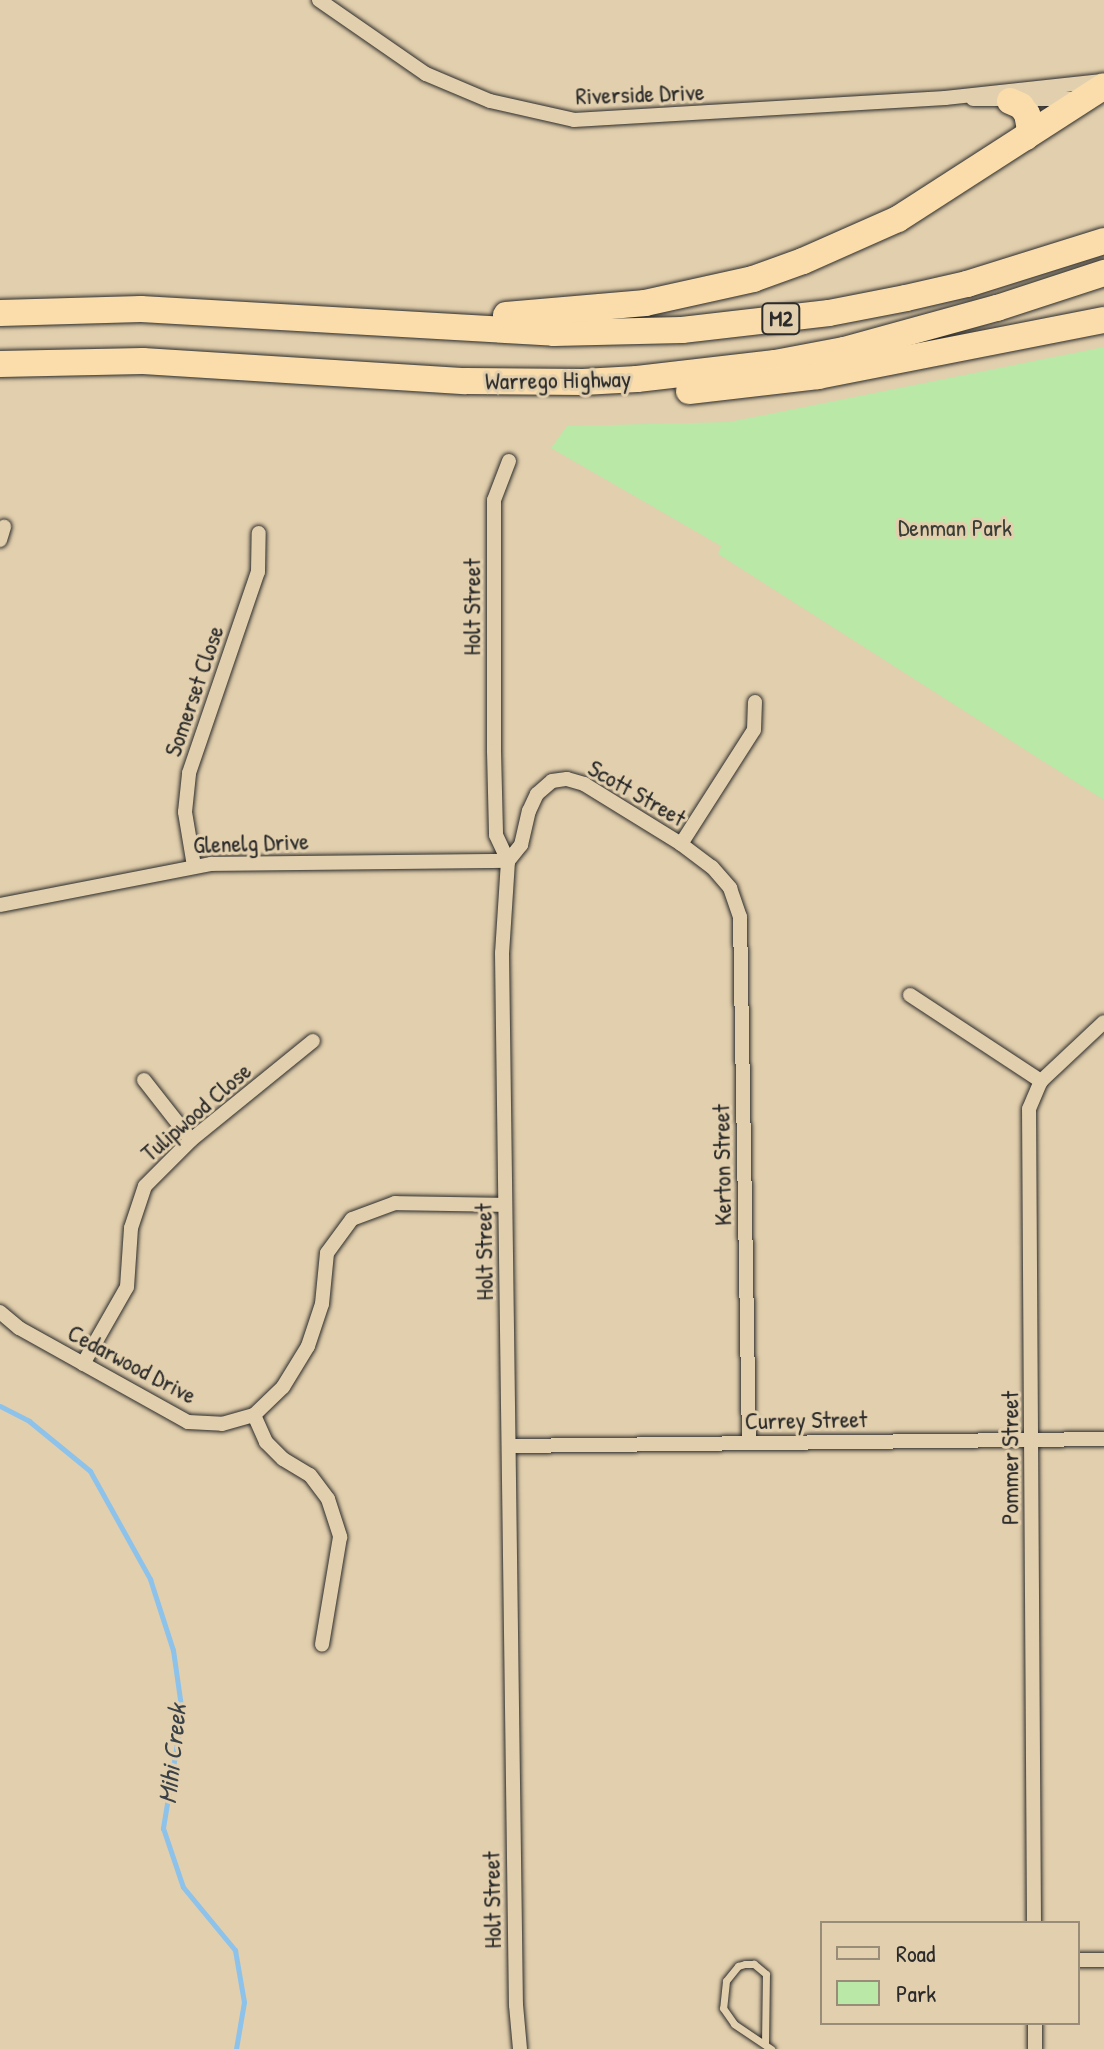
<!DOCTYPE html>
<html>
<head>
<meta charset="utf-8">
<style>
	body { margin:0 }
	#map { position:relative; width:1104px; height:2049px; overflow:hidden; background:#e2cfad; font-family:"Patrick Hand",sans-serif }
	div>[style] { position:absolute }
	.green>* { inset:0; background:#b9e8a7 }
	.stream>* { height:5px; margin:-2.5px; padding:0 2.5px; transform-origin:2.5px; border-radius:2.5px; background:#8dc2eb }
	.roads { filter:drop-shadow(0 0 2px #2b2b2b) drop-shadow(0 0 2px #2b2b2b) }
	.lane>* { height:7px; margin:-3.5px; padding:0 3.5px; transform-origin:3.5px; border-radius:3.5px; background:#e2cfad }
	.street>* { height:14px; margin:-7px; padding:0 7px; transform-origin:7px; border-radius:7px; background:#e2cfad }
	.highway>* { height:26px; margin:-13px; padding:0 13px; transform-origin:13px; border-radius:13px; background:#faddab }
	span { translate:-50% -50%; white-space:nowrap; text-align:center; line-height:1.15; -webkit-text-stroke:6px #e2cfad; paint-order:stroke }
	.shield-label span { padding:2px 6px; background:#e2cfad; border:2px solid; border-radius:6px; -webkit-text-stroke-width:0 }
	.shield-label { font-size:22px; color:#2b2b2b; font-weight:700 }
	.street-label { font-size:24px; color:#2b2b2b }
	.park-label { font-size:24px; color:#393e37 }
	.water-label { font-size:26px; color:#3a4248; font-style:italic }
	.legend { position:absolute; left:820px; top:1921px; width:260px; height:104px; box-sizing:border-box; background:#e2cfad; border:2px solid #998d79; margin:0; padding:10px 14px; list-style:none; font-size:24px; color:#2b2b2b }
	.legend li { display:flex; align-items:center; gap:16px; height:40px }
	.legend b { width:40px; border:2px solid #998d79 }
</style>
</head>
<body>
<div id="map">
	<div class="green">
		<div style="clip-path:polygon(1104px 347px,1104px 800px,718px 554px,721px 546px,551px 448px,567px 426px,729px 422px)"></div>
	</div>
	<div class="stream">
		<div style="left:0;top:1406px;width:33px;rotate:27deg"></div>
		<div style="left:29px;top:1421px;width:79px;rotate:39.3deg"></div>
		<div style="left:90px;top:1471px;width:124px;rotate:60.9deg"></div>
		<div style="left:150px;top:1579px;width:75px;rotate:72.1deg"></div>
		<div style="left:173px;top:1650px;width:64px;rotate:81.9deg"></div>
		<div style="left:182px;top:1713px;width:117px;rotate:99.4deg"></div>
		<div style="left:163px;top:1828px;width:62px;rotate:71.3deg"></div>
		<div style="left:183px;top:1887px;width:82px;rotate:50.5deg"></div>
		<div style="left:235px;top:1950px;width:53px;rotate:80.2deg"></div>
		<div style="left:244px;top:2002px;width:48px;rotate:99.7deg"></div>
	</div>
	<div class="roads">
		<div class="lane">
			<div style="left:765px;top:2044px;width:70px;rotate:-89.2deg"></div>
			<div style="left:766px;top:1974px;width:16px;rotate:-140deg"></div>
			<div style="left:754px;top:1964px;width:9px;rotate:180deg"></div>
			<div style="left:745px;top:1964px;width:7px;rotate:164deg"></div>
			<div style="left:738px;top:1966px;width:19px;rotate:129deg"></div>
			<div style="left:726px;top:1981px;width:27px;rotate:96deg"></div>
			<div style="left:723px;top:2008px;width:19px;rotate:55deg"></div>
			<div style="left:734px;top:2024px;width:45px;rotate:34deg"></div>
		</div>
		<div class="street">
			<div style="left:319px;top:0;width:130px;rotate:34.7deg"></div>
			<div style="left:426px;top:74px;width:69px;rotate:22.9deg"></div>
			<div style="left:490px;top:101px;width:86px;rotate:12.7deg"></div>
			<div style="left:574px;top:120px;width:372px;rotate:-3.4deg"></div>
			<div style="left:945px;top:98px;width:158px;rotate:-6.2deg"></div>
			<div style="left:973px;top:99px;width:103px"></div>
			<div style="left:509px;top:461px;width:42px;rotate:111deg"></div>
			<div style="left:494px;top:500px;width:251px;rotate:90deg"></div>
			<div style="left:494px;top:751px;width:84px;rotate:88.6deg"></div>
			<div style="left:496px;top:835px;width:29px;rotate:65deg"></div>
			<div style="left:508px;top:861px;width:92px;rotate:93.7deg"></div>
			<div style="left:502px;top:953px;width:1052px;rotate:89.24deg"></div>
			<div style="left:516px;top:2005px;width:44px;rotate:84.8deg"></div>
			<div style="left:0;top:540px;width:14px;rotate:-73deg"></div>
			<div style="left:681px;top:844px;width:135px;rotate:-57.4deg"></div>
			<div style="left:754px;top:730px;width:28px;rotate:-88deg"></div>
			<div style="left:508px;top:861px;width:21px;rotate:-51deg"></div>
			<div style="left:521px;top:845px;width:35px;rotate:-77deg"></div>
			<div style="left:529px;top:811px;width:19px;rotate:-65deg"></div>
			<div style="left:537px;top:794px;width:20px;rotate:-41deg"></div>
			<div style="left:552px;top:781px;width:15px;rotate:-8deg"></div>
			<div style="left:567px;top:779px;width:18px;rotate:16deg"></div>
			<div style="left:584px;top:784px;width:114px;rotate:31.7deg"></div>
			<div style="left:681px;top:844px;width:39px;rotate:37deg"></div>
			<div style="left:712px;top:867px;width:28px;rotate:49deg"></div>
			<div style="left:730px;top:888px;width:31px;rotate:71deg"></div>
			<div style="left:740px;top:917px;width:525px;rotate:89.02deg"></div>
			<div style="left:194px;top:866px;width:55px;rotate:-99.5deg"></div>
			<div style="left:185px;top:812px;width:39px;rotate:-84deg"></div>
			<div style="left:189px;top:773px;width:213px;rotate:-71.1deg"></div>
			<div style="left:258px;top:572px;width:39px;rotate:-89deg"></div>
			<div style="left:0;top:905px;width:215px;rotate:-11deg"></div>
			<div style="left:211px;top:864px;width:297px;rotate:-0.6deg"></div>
			<div style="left:910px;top:995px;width:157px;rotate:33.3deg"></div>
			<div style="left:144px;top:1080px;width:76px;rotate:51.9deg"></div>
			<div style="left:0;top:1312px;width:25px;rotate:40deg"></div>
			<div style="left:19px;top:1328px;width:193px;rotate:29.1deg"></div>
			<div style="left:188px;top:1422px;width:34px;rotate:3deg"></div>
			<div style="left:222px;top:1424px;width:33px;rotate:-16deg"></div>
			<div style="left:254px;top:1415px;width:40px;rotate:-44deg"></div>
			<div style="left:283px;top:1387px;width:48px;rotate:-58.6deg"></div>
			<div style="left:308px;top:1346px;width:44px;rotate:-71.6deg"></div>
			<div style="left:322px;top:1304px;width:51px;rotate:-84.4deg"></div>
			<div style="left:327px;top:1253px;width:42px;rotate:-53.7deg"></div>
			<div style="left:352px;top:1219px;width:46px;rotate:-20.4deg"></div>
			<div style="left:395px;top:1203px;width:110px;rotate:1deg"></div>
			<div style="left:83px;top:1364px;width:89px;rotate:-60.3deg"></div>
			<div style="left:127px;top:1287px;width:59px;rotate:-86.1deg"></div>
			<div style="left:131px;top:1228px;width:44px;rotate:-71.6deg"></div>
			<div style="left:145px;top:1186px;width:65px;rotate:-45deg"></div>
			<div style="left:191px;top:1140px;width:157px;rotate:-39.1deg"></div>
			<div style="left:254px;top:1415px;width:30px;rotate:66deg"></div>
			<div style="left:266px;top:1442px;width:24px;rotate:45deg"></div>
			<div style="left:283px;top:1459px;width:31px;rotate:31deg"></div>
			<div style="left:310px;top:1475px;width:30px;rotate:53deg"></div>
			<div style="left:328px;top:1499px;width:40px;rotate:72deg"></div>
			<div style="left:340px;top:1537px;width:109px;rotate:99.5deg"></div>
			<div style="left:509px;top:1446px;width:595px;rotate:-0.67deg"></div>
			<div style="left:1034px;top:1923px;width:814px;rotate:-90.35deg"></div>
			<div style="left:1029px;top:1109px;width:30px;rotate:-67deg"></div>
			<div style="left:1041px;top:1081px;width:86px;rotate:-43.1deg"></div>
			<div style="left:1078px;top:1960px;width:26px"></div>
			<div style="left:1035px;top:2023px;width:26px;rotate:90deg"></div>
		</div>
		<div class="highway">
			<div style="left:1010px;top:101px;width:12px;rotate:24deg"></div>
			<div style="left:1021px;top:106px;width:10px;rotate:53deg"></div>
			<div style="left:1027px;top:114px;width:15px;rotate:79deg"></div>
			<div style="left:1030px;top:129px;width:9px;rotate:117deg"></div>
			<div style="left:0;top:313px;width:141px;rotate:-1.6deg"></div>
			<div style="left:141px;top:309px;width:414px;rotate:3.3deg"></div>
			<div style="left:554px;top:333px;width:128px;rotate:-1.3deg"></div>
			<div style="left:682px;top:330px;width:148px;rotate:-6.6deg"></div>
			<div style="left:829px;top:313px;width:78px;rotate:-11deg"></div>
			<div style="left:906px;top:298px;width:63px;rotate:-12.9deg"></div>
			<div style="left:967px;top:284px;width:144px;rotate:-17.4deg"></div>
			<div style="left:506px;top:315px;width:140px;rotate:-4.9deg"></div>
			<div style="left:645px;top:303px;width:111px;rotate:-12.5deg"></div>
			<div style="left:753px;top:279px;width:53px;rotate:-19.8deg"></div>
			<div style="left:803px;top:261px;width:104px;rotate:-23.9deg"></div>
			<div style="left:898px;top:219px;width:245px;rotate:-32.8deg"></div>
			<div style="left:0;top:364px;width:143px;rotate:-1.2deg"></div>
			<div style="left:143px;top:361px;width:323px;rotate:3.6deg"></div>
			<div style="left:465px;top:381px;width:118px;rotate:0.5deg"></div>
			<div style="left:583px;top:382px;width:54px;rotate:-3.2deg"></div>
			<div style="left:637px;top:379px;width:139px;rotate:-6.6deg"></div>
			<div style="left:775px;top:363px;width:70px;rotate:-10.7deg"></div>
			<div style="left:844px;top:350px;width:159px;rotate:-15.4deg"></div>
			<div style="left:997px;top:308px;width:113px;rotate:-18.1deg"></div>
			<div style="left:689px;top:391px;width:130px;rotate:-6.6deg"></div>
			<div style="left:818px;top:376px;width:291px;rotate:-11.1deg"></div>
		</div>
	</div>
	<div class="shield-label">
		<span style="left:781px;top:319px">M2</span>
	</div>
	<div class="street-label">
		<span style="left:640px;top:94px;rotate:-2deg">Riverside Drive</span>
		<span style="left:558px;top:380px;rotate:-1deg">Warrego Highway</span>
		<span style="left:472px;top:607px;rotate:-90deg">Holt Street</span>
		<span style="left:194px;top:691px;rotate:-71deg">Somerset Close</span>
		<span style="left:637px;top:793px;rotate:30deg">Scott Street</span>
		<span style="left:251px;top:843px;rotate:-2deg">Glenelg Drive</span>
		<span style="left:196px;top:1112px;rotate:-41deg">Tulipwood Close</span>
		<span style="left:722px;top:1165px;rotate:-91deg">Kerton Street</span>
		<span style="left:484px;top:1252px;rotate:-91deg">Holt Street</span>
		<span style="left:132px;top:1364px;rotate:28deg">Cedarwood Drive</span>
		<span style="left:806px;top:1420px;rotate:-1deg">Currey Street</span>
		<span style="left:1010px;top:1458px;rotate:-90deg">Pommer Street</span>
		<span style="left:492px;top:1900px;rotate:-91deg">Holt Street</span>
	</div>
	<div class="park-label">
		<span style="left:955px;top:528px">Denman Park</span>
	</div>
	<div class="water-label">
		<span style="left:172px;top:1754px;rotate:-84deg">Mihi Creek</span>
	</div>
	<ul class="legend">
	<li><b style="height:10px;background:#e2cfad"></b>Road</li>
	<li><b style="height:22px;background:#b9e8a7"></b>Park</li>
	</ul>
</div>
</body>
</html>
